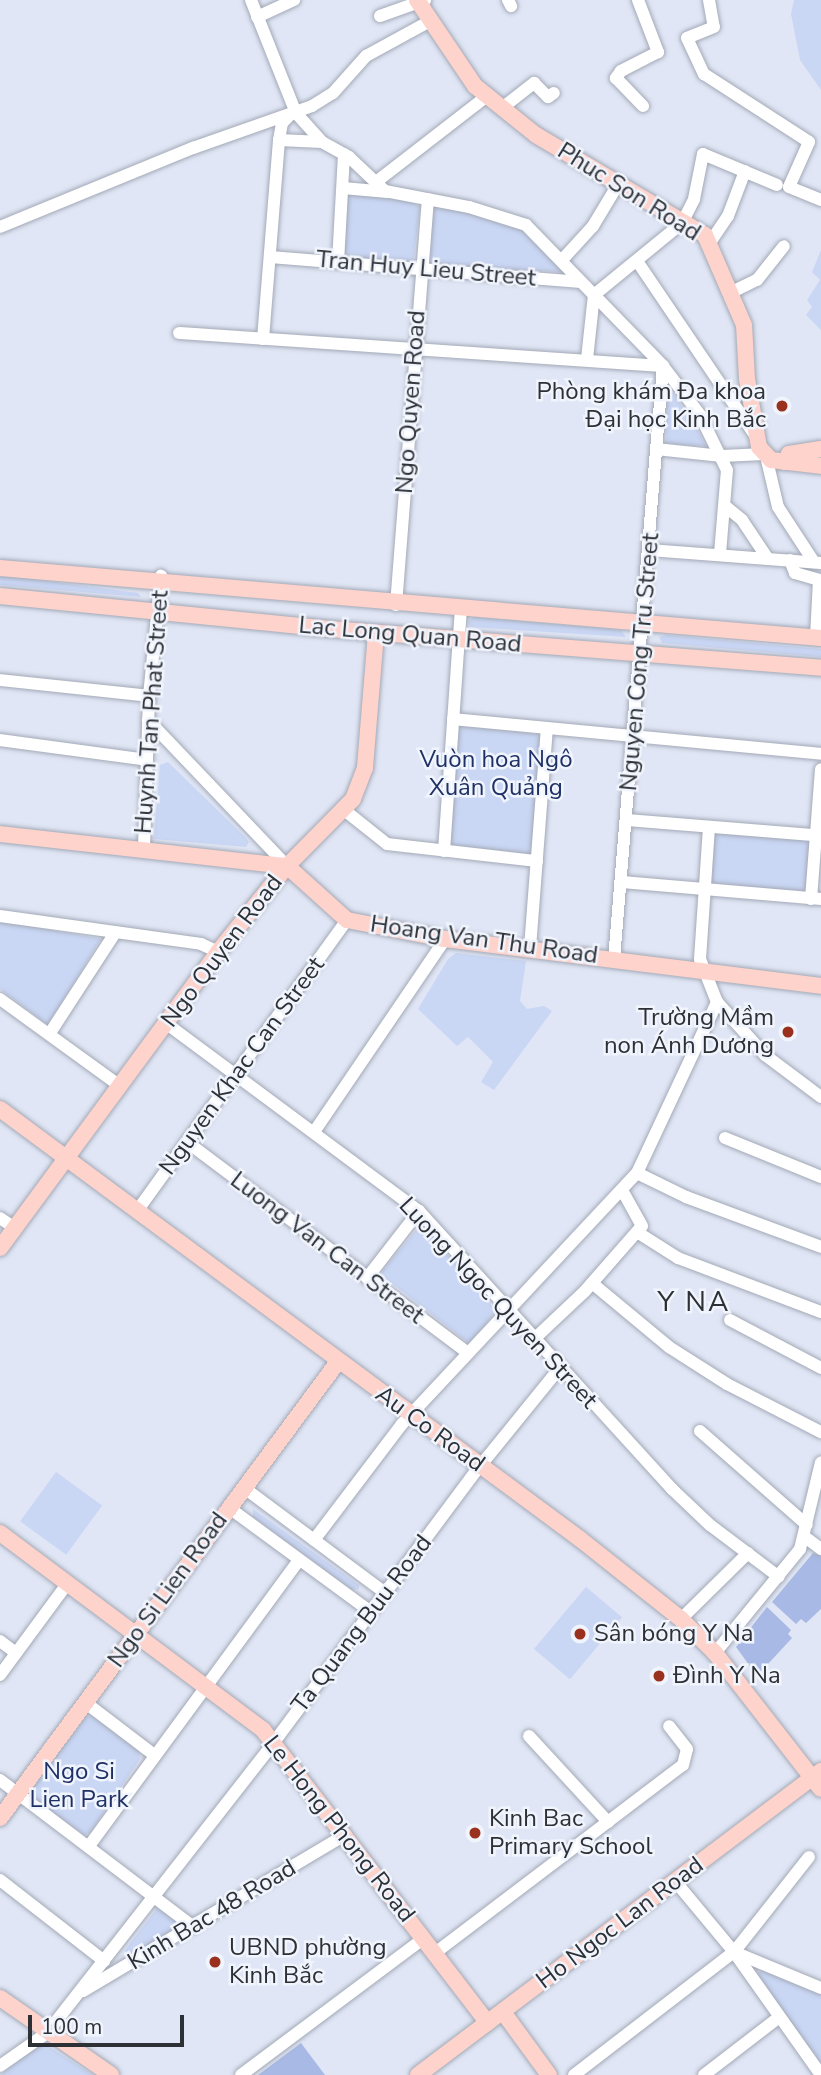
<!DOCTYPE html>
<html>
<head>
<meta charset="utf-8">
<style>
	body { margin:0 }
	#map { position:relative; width:821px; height:2075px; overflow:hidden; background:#e0e6f5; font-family:"Nunito Sans",sans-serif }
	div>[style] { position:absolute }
	.green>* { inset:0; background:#c9d6f4; transform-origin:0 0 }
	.water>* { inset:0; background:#a7b9e4 }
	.roads { filter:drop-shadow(0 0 2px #a3a9b6) drop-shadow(0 0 2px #a3a9b6) }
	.street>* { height:12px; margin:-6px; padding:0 6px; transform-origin:6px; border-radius:6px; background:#fff }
	.secondary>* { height:16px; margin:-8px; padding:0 8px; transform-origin:8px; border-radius:8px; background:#fed3cb }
	.dots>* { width:19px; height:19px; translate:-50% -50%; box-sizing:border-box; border:4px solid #f0f4fd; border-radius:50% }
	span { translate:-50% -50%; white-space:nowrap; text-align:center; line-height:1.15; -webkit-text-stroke:5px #f0f4fd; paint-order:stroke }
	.street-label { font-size:24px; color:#2d3035 }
	.poi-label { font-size:24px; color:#2d3035 }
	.right { translate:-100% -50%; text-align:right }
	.left { translate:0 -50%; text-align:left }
	.park-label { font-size:24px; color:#1f3065 }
	.quarter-label { font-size:28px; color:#2d3035; letter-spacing:2px }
	.scale { position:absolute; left:28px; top:2015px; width:156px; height:32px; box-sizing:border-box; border:4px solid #2d3035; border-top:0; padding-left:9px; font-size:21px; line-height:24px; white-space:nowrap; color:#2d3035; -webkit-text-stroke:5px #f0f4fd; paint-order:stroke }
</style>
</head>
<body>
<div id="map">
	<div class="green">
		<div style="clip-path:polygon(794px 0,821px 0,821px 90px,800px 60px,791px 14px)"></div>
		<div style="clip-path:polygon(346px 193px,401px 197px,420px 207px,413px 264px,347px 258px,342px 252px)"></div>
		<div style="clip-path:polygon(439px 204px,525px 230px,563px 272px,433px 265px,429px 260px,433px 207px)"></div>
		<div style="clip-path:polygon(821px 250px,821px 330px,806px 315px,812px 307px,807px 300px,820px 280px,812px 272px)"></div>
		<div style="clip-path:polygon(668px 387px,692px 420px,706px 446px,666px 444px)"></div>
		<div style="clip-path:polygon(0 575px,138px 593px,141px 597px,0 585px)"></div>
		<div style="clip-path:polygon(474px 617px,621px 630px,626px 637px,470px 627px,468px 621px)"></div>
		<div style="clip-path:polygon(666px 635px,821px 649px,821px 657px,662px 643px,659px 637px)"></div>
		<div style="clip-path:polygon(463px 722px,537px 734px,544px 741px,535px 854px,530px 857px,451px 848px,447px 843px,454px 727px)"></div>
		<div style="clip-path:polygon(168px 762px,244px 836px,249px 842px,246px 847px,154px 839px,160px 765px)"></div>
		<div style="left:710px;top:832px;width:103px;height:55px;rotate:5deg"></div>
		<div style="clip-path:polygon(0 921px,101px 939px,48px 1025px,0 989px)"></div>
		<div style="clip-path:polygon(456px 953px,526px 961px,520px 1001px,527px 1009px,544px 1006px,552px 1011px,494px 1090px,481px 1082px,493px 1062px,468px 1037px,457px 1046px,418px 1009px,448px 959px)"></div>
		<div style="clip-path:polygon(421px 1224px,496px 1311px,470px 1344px,380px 1274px)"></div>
		<div style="left:56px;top:1472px;width:57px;height:61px;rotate:36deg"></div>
		<div style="clip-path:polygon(253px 1509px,359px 1585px,359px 1589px,351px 1590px,253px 1517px)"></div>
		<div style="left:586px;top:1587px;width:47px;height:81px;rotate:40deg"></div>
		<div style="clip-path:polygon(93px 1716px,139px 1750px,140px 1759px,91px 1832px,84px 1835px,33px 1799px,31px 1789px,86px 1717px)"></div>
		<div style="clip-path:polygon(158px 1907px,181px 1925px,128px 1956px,125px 1950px)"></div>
		<div style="clip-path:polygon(763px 1970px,821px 1993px,821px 2066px,755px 1975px)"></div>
		<div style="clip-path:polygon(39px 2045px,48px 2046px,93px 2075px,0 2075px)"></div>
	</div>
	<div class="water">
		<div style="clip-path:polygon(813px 1553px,821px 1556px,821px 1609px,806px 1623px,801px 1619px,796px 1624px,772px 1602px)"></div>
		<div style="clip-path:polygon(767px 1607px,791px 1630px,788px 1634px,792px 1638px,757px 1676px,736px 1647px)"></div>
		<div style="clip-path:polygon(301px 2043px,325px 2075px,258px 2075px)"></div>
	</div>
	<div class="roads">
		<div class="street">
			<div style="left:251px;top:0;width:122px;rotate:68.3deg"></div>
			<div style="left:296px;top:113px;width:39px;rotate:48deg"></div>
			<div style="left:322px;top:142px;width:31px;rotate:29deg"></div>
			<div style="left:349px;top:157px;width:50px;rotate:43.4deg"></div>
			<div style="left:385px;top:191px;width:86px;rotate:10.8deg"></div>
			<div style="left:469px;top:207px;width:60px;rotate:17.5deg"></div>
			<div style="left:526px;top:225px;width:197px;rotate:45.8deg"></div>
			<div style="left:663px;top:366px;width:61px;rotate:52.9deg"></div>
			<div style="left:700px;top:415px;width:61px;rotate:63.9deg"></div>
			<div style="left:727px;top:470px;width:84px;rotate:94.8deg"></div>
			<div style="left:508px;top:0;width:7px;rotate:63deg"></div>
			<div style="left:638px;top:0;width:56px;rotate:69deg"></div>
			<div style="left:658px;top:52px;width:42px;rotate:152.8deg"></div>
			<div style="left:621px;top:71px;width:9px;rotate:126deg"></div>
			<div style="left:616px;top:78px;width:39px;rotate:46deg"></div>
			<div style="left:709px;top:0;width:27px;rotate:80deg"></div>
			<div style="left:714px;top:27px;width:29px;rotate:158deg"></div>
			<div style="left:687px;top:38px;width:40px;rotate:65deg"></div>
			<div style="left:704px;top:74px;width:125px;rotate:32.9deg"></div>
			<div style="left:809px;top:142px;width:49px;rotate:114deg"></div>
			<div style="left:789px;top:187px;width:35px;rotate:22deg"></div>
			<div style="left:380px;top:16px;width:48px;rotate:-19.6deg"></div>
			<div style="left:257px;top:17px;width:41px;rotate:-24.7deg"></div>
			<div style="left:502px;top:108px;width:41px;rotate:-38deg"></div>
			<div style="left:534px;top:83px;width:20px;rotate:45deg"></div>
			<div style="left:548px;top:97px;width:7px;rotate:-34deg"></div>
			<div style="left:279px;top:140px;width:43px;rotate:2.7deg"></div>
			<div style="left:376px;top:182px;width:140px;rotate:-37.8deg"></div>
			<div style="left:343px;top:188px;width:45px;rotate:5.1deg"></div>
			<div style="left:0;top:227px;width:209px;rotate:-22.3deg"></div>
			<div style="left:193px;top:148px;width:126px;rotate:-19.4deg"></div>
			<div style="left:312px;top:106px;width:25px;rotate:-32deg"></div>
			<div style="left:333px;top:93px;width:50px;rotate:-48.3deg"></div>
			<div style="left:366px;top:56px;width:73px;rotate:-28.7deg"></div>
			<div style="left:709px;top:244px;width:34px;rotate:-56deg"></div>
			<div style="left:728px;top:216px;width:48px;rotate:-69.3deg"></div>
			<div style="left:270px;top:257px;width:312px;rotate:4.6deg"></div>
			<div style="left:562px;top:260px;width:46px;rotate:-47.6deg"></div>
			<div style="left:593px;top:226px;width:47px;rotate:-59deg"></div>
			<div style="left:637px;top:261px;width:210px;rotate:55.9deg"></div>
			<div style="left:338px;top:262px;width:108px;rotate:-86.8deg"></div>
			<div style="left:732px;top:292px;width:28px;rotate:-26deg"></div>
			<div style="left:757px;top:280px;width:43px;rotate:-51.5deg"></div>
			<div style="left:179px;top:333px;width:485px;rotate:3.9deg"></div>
			<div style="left:663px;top:366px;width:595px;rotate:94.72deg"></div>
			<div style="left:263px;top:339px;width:200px;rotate:-85.4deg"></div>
			<div style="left:279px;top:140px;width:17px;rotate:-80deg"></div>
			<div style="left:282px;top:123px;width:14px;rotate:-45deg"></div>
			<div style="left:587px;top:359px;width:64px;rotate:-83.8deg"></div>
			<div style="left:594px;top:295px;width:114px;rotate:-39.3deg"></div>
			<div style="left:682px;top:223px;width:27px;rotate:-63deg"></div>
			<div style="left:694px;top:199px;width:46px;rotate:-78.7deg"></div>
			<div style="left:703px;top:154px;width:80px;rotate:22.7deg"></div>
			<div style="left:656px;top:449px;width:66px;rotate:6.1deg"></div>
			<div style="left:722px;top:456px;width:42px;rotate:-2.7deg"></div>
			<div style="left:766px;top:456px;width:52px;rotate:76.8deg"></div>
			<div style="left:778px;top:507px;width:66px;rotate:56.8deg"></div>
			<div style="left:725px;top:506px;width:22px;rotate:39deg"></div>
			<div style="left:742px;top:520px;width:47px;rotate:56.3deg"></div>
			<div style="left:649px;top:550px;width:172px;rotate:4.3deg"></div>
			<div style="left:790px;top:560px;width:14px;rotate:69deg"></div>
			<div style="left:795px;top:573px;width:25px;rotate:16deg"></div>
			<div style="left:819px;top:580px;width:58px;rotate:93deg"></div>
			<div style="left:396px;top:605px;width:407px;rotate:-85.5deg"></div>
			<div style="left:0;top:680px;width:150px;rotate:6.1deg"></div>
			<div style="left:453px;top:719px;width:370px;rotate:5.4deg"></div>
			<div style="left:148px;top:720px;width:202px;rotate:46.4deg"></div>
			<div style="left:0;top:740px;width:148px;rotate:7.7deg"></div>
			<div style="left:343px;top:809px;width:56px;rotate:38.5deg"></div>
			<div style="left:387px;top:844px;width:151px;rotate:6.5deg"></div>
			<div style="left:627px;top:820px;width:189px;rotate:4.6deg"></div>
			<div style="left:144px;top:848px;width:152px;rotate:-88.1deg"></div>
			<div style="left:149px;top:696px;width:121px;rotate:-84.3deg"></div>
			<div style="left:444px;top:851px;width:242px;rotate:-86deg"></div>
			<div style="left:622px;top:882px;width:200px;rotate:4.9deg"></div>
			<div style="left:811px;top:899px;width:130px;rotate:-85.6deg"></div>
			<div style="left:0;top:916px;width:203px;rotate:7.9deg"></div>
			<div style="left:201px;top:944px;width:19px;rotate:25deg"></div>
			<div style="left:530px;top:948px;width:220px;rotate:-85.6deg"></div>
			<div style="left:0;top:999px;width:148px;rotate:35.9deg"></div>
			<div style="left:717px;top:1002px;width:72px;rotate:47.8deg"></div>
			<div style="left:765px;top:1055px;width:70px;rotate:36.9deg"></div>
			<div style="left:167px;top:1024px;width:314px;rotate:36.6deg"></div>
			<div style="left:419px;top:1211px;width:376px;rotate:47.7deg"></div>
			<div style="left:672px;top:1489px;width:52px;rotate:43.5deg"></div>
			<div style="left:710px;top:1525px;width:86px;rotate:37deg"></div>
			<div style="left:50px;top:1033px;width:119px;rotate:-57deg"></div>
			<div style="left:314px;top:1132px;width:233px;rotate:-55.8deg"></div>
			<div style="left:725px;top:1138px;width:104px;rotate:22.1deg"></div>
			<div style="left:187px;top:1142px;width:351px;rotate:36.9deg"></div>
			<div style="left:637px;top:1173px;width:55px;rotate:26.1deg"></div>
			<div style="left:686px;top:1197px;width:144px;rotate:20.3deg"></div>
			<div style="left:137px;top:1211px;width:359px;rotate:-54.2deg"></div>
			<div style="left:0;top:1218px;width:18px;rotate:34deg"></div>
			<div style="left:637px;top:1232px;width:49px;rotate:32.4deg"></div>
			<div style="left:678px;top:1258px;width:153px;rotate:20.7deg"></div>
			<div style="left:367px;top:1278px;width:85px;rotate:-52.2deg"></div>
			<div style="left:592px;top:1283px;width:100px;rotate:39.7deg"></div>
			<div style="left:669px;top:1347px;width:69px;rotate:32.5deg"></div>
			<div style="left:727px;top:1384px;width:106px;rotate:27.1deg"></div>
			<div style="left:730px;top:1320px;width:103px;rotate:27.8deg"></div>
			<div style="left:533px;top:1340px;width:71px;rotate:-43.3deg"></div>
			<div style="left:585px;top:1291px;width:86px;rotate:-48.8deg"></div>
			<div style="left:642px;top:1226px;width:41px;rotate:-119.1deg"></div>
			<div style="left:700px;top:1431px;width:142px;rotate:41.3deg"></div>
			<div style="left:243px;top:1487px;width:177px;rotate:36.7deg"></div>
			<div style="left:228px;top:1507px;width:177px;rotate:36.3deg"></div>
			<div style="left:805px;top:1537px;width:20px;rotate:37deg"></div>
			<div style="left:314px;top:1540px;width:146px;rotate:-52.8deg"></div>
			<div style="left:402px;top:1424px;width:344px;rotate:-46.9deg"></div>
			<div style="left:637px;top:1173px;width:189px;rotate:-64.9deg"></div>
			<div style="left:717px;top:1002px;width:46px;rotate:-111.6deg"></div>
			<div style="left:700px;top:959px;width:132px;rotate:-86.1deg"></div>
			<div style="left:681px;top:1619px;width:94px;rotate:-44.6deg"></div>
			<div style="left:0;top:1641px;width:20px;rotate:37deg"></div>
			<div style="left:715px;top:1653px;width:134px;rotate:-50.7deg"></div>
			<div style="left:800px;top:1549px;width:89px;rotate:-76.4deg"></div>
			<div style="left:0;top:1675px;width:113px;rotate:-53.6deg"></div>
			<div style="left:86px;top:1703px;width:84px;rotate:37.3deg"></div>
			<div style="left:529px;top:1736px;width:117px;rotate:47.4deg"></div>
			<div style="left:0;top:1780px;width:243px;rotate:37.2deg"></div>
			<div style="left:89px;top:1846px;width:355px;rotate:-53.7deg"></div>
			<div style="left:0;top:1880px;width:132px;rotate:37.9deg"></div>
			<div style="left:675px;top:1881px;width:92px;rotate:50.3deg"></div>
			<div style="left:734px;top:1952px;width:151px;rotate:54.7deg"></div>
			<div style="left:734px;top:1952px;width:94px;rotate:22.5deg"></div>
			<div style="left:435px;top:1953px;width:311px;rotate:-37.2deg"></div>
			<div style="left:683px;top:1765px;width:16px;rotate:-76deg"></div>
			<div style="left:687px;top:1749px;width:29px;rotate:-128deg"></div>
			<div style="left:83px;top:1991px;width:306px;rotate:-30.8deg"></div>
			<div style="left:0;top:2066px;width:57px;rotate:-35.1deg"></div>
			<div style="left:47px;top:2033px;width:369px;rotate:-52deg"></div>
			<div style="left:274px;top:1742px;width:338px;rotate:-53.3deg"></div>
			<div style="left:476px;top:1471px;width:132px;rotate:-50.9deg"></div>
			<div style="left:241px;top:2075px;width:229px;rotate:-36.8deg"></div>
			<div style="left:574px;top:2075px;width:202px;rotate:-37.6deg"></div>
			<div style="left:734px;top:1952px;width:121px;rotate:-51.7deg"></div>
			<div style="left:704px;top:2075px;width:93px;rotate:-37.6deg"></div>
		</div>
		<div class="secondary">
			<div style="left:417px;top:0;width:104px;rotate:56deg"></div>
			<div style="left:475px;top:86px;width:78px;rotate:38.8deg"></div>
			<div style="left:536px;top:135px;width:196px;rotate:30.6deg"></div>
			<div style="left:705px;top:235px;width:98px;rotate:66.6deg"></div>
			<div style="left:744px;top:325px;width:54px;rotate:86.8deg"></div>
			<div style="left:747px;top:379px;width:69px;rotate:80deg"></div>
			<div style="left:759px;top:447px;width:18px;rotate:47deg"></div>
			<div style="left:771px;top:460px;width:50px;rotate:6.8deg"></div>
			<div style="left:785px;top:462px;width:9px;rotate:-63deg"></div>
			<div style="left:789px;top:454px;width:32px;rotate:-9deg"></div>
			<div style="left:0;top:568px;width:824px;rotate:4.87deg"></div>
			<div style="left:0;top:596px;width:332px;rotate:5.7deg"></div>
			<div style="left:330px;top:629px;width:493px;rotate:4.5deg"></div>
			<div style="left:0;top:834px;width:289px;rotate:6.4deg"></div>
			<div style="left:287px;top:866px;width:81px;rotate:42deg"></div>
			<div style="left:347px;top:920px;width:100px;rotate:11deg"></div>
			<div style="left:445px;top:939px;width:379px;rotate:7.1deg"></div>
			<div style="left:0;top:1109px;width:722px;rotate:36.55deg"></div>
			<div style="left:580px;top:1539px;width:129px;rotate:38.4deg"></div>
			<div style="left:681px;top:1619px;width:48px;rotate:45deg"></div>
			<div style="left:715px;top:1653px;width:172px;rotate:52.1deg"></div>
			<div style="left:0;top:1248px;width:368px;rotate:-53.6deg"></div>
			<div style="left:218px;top:952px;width:110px;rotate:-51.3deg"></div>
			<div style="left:287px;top:866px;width:94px;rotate:-45.4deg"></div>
			<div style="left:353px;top:799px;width:34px;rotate:-69deg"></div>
			<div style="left:365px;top:767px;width:134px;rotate:-85.3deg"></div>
			<div style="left:0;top:1533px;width:329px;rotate:36.8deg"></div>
			<div style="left:263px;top:1730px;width:369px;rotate:52.5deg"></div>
			<div style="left:0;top:1818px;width:566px;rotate:-53.47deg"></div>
			<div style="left:0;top:1998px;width:135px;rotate:34.7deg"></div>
			<div style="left:503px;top:2012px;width:78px;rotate:53.9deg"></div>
			<div style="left:418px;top:2075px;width:505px;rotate:-37.03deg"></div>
		</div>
	</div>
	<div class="dots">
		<div style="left:782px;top:406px;background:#9a311f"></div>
		<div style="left:788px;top:1032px;background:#9a311f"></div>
		<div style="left:580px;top:1634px;background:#9a311f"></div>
		<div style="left:659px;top:1676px;background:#9a311f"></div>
		<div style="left:475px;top:1833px;background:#9a311f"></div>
		<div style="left:215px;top:1962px;background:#9a311f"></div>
	</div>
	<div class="street-label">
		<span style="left:629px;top:192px;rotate:32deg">Phuc Son Road</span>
		<span style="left:426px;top:269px;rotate:5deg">Tran Huy Lieu Street</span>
		<span style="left:411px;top:402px;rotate:-86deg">Ngo Quyen Road</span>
		<span style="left:410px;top:635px;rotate:5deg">Lac Long Quan Road</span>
		<span style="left:640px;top:662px;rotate:-85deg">Nguyen Cong Tru Street</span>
		<span style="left:152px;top:712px;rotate:-86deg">Huynh Tan Phat Street</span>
		<span style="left:484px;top:940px;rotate:8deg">Hoang Van Thu Road</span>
		<span style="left:222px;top:951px;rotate:-53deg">Ngo Quyen Road</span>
		<span style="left:242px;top:1066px;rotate:-54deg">Nguyen Khac Can Street</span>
		<span style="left:327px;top:1248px;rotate:37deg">Luong Van Can Street</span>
		<span style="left:498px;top:1303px;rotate:47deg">Luong Ngoc Quyen Street</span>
		<span style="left:430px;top:1429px;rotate:36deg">Au Co Road</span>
		<span style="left:168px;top:1590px;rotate:-54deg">Ngo Si Lien Road</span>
		<span style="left:362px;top:1624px;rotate:-53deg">Ta Quang Buu Road</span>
		<span style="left:339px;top:1829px;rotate:52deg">Le Hong Phong Road</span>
		<span style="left:212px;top:1915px;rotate:-31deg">Kinh Bac 48 Road</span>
		<span style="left:620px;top:1923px;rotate:-37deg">Ho Ngoc Lan Road</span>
	</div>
	<div class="poi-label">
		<span class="right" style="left:766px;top:406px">Phòng khám Đa khoa<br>Đại học Kinh Bắc</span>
		<span class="right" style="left:774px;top:1032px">Trường Mầm<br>non Ánh Dương</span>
		<span class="left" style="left:594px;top:1634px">Sân bóng Y Na</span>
		<span class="left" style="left:673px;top:1676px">Đình Y Na</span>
		<span class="left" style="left:489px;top:1833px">Kinh Bac<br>Primary School</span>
		<span class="left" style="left:229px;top:1962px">UBND phường<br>Kinh Bắc</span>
	</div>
	<div class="park-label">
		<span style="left:496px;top:774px">Vuòn hoa Ngô<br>Xuân Quảng</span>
		<span style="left:79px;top:1786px">Ngo Si<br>Lien Park</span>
	</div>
	<div class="quarter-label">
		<span style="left:694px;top:1302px">Y NA</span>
	</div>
	<div class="scale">100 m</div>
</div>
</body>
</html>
